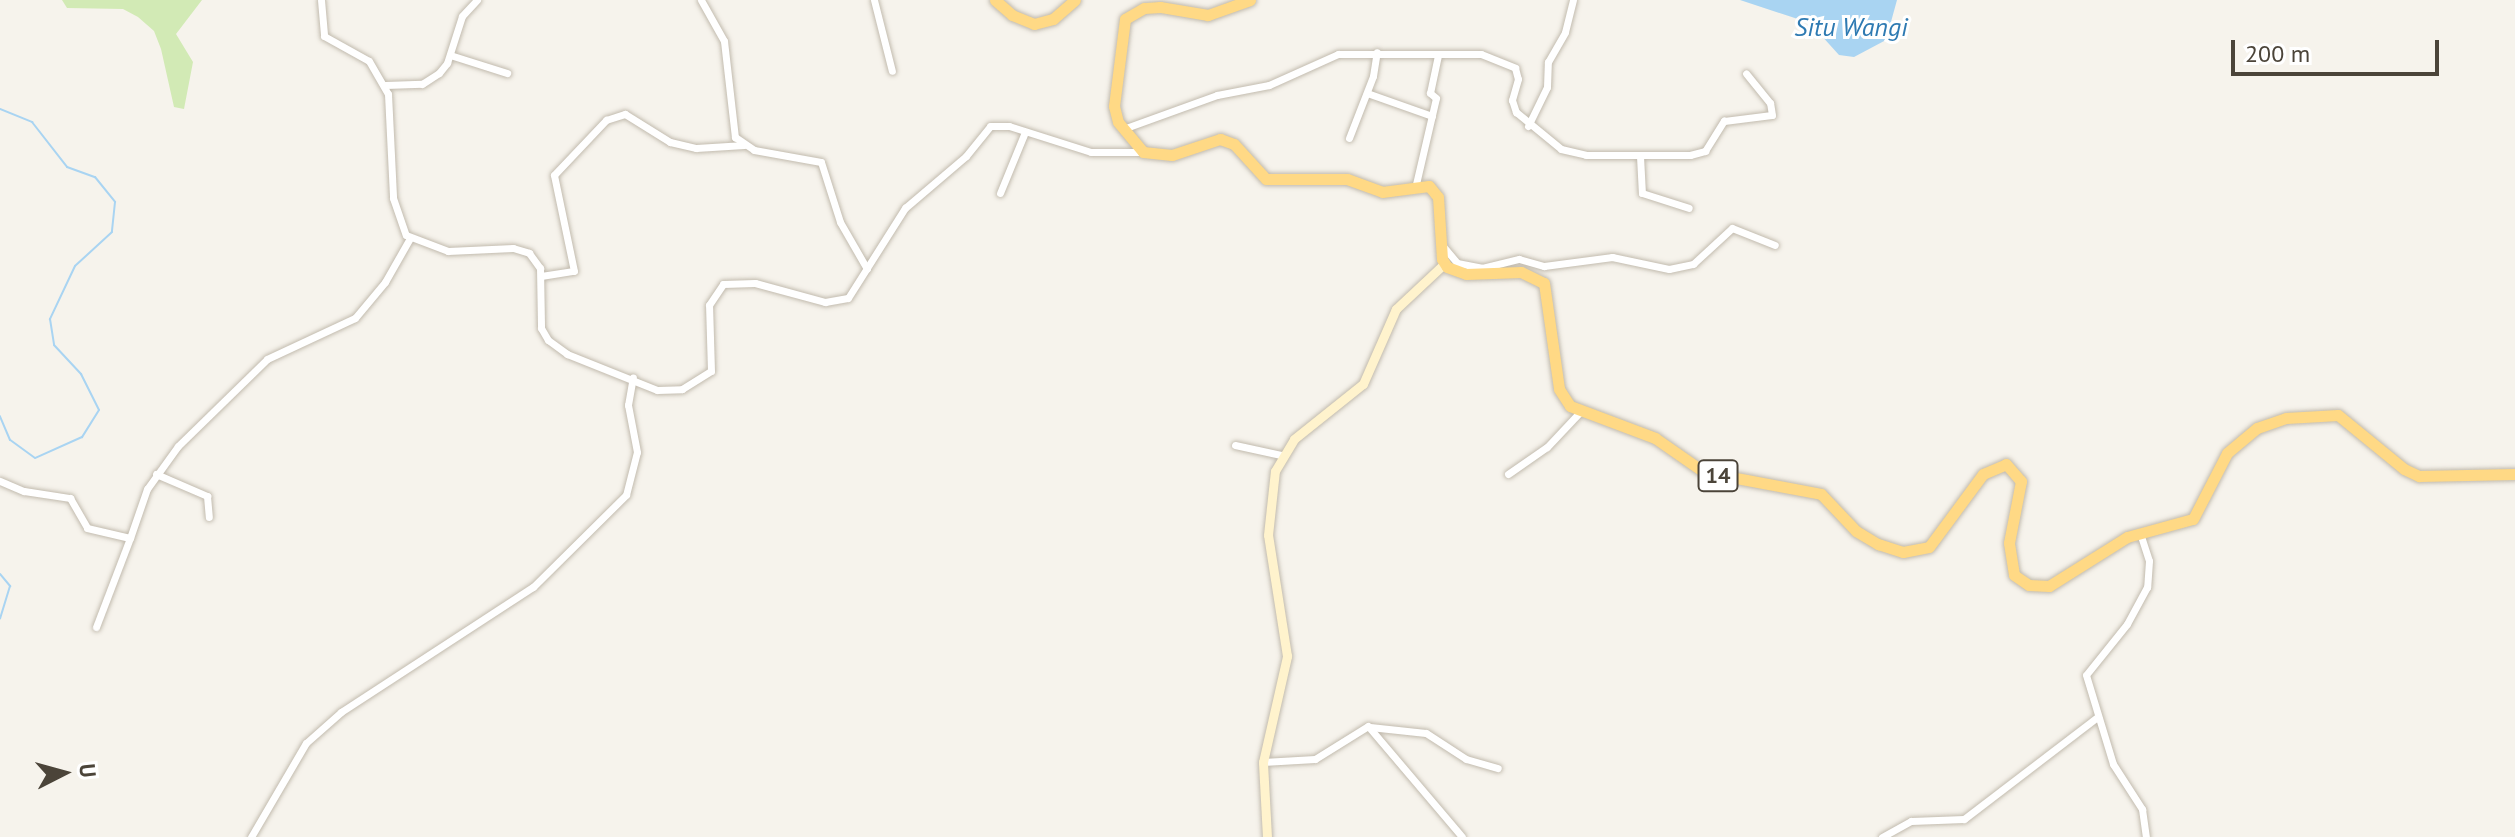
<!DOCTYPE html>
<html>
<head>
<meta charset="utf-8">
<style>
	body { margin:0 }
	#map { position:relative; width:2515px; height:837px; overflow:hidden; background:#f6f3ec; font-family:"PT Sans",sans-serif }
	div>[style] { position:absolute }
	.green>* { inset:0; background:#d2eab5 }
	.water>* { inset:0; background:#a9d4f2 }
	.stream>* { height:2px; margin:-1px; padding:0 1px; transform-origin:1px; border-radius:1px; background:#a9d4f2 }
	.roads { filter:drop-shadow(0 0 2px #c2bbae) drop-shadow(0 0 2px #c2bbae) }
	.minor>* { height:7px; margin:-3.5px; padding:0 3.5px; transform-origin:3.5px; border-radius:3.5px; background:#fff }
	.secondary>* { height:9px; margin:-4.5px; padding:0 4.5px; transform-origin:4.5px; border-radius:4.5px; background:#fff3cd }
	.trunk>* { height:11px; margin:-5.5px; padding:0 5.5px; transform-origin:5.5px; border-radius:5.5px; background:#ffd985 }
	span { translate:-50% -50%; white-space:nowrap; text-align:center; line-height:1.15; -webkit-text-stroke:6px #fff; paint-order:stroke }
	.shield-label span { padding:2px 6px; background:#fff; border:2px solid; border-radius:6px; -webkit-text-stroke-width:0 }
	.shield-label { font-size:22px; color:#4b4439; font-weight:700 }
	.water-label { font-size:26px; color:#2e7ab2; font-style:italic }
	.north { position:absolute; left:24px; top:733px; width:80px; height:80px; -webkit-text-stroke:6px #fff; paint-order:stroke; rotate:84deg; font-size:22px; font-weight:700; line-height:32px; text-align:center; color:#4b4439 }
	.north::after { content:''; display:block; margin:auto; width:28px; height:36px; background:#4b4439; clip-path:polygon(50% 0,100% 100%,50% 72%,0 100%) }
	.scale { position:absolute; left:2231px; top:40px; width:208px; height:36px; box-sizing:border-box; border:4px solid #4b4439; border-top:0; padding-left:10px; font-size:24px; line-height:28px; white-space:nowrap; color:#4b4439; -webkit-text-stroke:6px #fff; paint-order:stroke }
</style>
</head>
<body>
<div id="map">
	<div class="green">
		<div style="clip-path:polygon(62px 0,202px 0,176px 34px,193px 62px,184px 109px,174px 107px,161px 49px,154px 31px,138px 17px,123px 9px,67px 8px)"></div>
	</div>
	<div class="water">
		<div style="clip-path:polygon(1740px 0,1897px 0,1886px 40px,1854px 57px,1839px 55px,1810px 23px)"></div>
	</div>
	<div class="stream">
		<div style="left:0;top:109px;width:35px;rotate:22deg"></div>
		<div style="left:32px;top:122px;width:57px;rotate:52.1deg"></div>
		<div style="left:67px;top:167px;width:30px;rotate:20deg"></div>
		<div style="left:95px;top:177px;width:32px;rotate:51deg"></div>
		<div style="left:115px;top:202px;width:30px;rotate:96deg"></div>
		<div style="left:112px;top:232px;width:50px;rotate:137.4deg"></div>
		<div style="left:75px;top:266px;width:59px;rotate:115.3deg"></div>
		<div style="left:50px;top:319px;width:26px;rotate:81deg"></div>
		<div style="left:54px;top:345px;width:40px;rotate:47deg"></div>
		<div style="left:81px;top:374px;width:40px;rotate:63.4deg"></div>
		<div style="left:99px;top:410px;width:32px;rotate:122deg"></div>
		<div style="left:82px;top:437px;width:51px;rotate:155.9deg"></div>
		<div style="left:35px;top:458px;width:31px;rotate:-144deg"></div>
		<div style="left:10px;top:440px;width:26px;rotate:-113deg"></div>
		<div style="left:0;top:574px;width:16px;rotate:50deg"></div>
		<div style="left:10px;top:586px;width:34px;rotate:107deg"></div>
	</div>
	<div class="roads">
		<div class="minor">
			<div style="left:321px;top:0;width:36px;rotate:85deg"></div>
			<div style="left:324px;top:36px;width:51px;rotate:29.1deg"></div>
			<div style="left:369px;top:61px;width:38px;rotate:60deg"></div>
			<div style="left:388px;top:94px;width:104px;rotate:87.2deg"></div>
			<div style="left:393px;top:198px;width:39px;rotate:71deg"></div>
			<div style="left:406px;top:235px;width:45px;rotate:20.9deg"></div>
			<div style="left:448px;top:251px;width:65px;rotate:-2.6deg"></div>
			<div style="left:513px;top:248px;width:17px;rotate:17deg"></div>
			<div style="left:529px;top:253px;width:19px;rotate:54deg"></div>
			<div style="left:540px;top:268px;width:60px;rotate:89deg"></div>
			<div style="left:541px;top:328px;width:14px;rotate:60deg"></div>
			<div style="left:548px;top:340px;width:24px;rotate:36deg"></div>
			<div style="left:567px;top:354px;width:97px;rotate:21.8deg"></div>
			<div style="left:657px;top:390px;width:25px;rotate:-2deg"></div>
			<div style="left:682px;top:389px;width:34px;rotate:-32deg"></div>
			<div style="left:711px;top:371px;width:66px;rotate:-91.7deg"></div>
			<div style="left:709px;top:305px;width:25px;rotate:-56deg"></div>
			<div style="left:723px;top:284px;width:32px;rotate:-2deg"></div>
			<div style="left:755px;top:283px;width:73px;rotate:15.2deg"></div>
			<div style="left:825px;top:302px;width:23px;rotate:-10deg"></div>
			<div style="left:848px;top:298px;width:107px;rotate:-57.7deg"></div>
			<div style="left:905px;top:208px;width:80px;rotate:-40.4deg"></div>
			<div style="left:966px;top:156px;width:38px;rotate:-51deg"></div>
			<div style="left:990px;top:126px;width:19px"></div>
			<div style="left:1009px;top:126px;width:86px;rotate:17.6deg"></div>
			<div style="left:1091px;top:152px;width:52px"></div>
			<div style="left:701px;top:0;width:47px;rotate:60.7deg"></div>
			<div style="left:724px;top:41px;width:97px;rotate:83.5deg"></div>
			<div style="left:735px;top:137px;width:23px;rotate:34deg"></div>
			<div style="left:754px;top:150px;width:68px;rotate:10.2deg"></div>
			<div style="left:821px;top:162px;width:63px;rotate:72.4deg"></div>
			<div style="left:840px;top:222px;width:54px;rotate:60.1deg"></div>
			<div style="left:874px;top:0;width:73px;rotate:75.8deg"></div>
			<div style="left:450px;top:55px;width:60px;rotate:17.5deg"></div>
			<div style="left:385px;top:85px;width:37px;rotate:-2deg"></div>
			<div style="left:422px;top:84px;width:20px;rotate:-33deg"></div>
			<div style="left:439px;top:73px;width:13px;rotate:-51deg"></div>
			<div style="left:447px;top:63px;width:49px;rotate:-72.3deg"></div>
			<div style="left:462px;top:16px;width:22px;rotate:-47deg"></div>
			<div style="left:1367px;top:93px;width:69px;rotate:19.5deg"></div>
			<div style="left:1528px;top:126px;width:43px;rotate:-64deg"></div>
			<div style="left:1547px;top:87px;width:25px;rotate:-88deg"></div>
			<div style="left:1548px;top:62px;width:34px;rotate:-60deg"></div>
			<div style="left:1565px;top:32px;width:33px;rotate:-76deg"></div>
			<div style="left:1123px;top:129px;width:100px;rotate:-19.9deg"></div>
			<div style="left:1217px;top:95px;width:53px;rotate:-10.9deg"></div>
			<div style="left:1269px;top:85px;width:76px;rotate:-24.2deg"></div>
			<div style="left:1338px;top:54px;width:143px"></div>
			<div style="left:1481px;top:54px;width:37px;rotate:22deg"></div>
			<div style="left:1515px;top:68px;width:11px;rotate:75deg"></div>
			<div style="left:1518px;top:79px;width:22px;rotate:106deg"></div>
			<div style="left:1512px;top:100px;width:13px;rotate:72deg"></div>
			<div style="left:1516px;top:112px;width:58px;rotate:39.4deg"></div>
			<div style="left:1561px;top:149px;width:26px;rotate:13deg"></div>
			<div style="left:1586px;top:155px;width:104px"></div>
			<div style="left:1690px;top:155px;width:16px;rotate:-15deg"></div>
			<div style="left:1705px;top:151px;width:36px;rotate:-58deg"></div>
			<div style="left:1724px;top:121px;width:48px;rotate:-7.1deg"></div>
			<div style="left:1772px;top:115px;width:12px;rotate:-99deg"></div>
			<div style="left:1770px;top:103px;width:38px;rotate:-129deg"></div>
			<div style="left:1349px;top:138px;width:66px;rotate:-68.8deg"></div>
			<div style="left:1373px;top:76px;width:24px;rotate:-81deg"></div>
			<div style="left:1640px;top:156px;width:37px;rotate:87deg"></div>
			<div style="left:1642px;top:193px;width:49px;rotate:17.7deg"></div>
			<div style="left:1416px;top:184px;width:88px;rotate:-76.9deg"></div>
			<div style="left:1436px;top:98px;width:8px;rotate:-140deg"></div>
			<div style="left:1430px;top:93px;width:38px;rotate:-78deg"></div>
			<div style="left:1000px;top:193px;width:66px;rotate:-67.7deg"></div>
			<div style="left:1442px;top:245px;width:23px;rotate:50deg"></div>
			<div style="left:1457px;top:263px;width:25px;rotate:11deg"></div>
			<div style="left:1482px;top:268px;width:38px;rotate:-14deg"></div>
			<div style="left:1519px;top:259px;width:26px;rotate:16deg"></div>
			<div style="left:1544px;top:266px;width:69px;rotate:-7.5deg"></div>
			<div style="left:1612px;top:257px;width:58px;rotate:11.9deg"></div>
			<div style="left:1669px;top:269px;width:25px;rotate:-12deg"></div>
			<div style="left:1693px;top:264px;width:53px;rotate:-42.7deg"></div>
			<div style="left:1732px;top:228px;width:46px;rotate:21.6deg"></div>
			<div style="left:541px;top:276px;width:33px;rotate:-9deg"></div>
			<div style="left:574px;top:271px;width:98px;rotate:-101.8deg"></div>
			<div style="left:554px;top:175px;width:76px;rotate:-46.6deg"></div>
			<div style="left:606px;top:120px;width:20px;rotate:-18deg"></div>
			<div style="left:625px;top:114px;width:53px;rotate:31.9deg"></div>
			<div style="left:670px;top:142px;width:27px;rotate:13deg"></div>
			<div style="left:696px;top:148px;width:48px;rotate:-3.6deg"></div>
			<div style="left:1235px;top:445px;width:47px;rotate:12.3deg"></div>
			<div style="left:156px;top:474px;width:56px;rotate:23.3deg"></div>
			<div style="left:207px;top:496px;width:21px;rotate:85deg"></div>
			<div style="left:1508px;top:474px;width:47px;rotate:-34.7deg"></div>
			<div style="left:1547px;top:447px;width:48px;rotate:-46.7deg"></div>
			<div style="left:0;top:481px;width:26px;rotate:23deg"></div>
			<div style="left:24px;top:491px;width:47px;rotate:8.7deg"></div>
			<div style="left:70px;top:498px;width:34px;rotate:60deg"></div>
			<div style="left:87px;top:528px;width:44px;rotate:13.1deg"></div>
			<div style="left:130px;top:538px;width:52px;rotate:-70.9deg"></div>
			<div style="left:147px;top:489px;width:53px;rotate:-54.2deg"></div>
			<div style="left:178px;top:446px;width:124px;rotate:-44.3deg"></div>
			<div style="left:267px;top:359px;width:97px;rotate:-25deg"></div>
			<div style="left:355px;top:318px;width:47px;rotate:-50.2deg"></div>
			<div style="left:385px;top:282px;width:51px;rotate:-60.4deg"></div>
			<div style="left:2140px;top:533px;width:29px;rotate:72deg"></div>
			<div style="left:2149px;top:561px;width:26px;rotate:94deg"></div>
			<div style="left:2147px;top:587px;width:42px;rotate:118.4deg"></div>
			<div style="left:2127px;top:624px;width:65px;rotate:128.8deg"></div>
			<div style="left:2086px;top:675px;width:93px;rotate:73.1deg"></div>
			<div style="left:2113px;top:764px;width:54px;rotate:57.2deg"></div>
			<div style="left:2142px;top:809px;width:28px;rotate:82deg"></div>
			<div style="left:96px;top:627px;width:95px;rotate:-69.1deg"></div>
			<div style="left:1370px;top:727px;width:56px;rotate:6.1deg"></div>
			<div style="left:1426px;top:733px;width:48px;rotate:33deg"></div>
			<div style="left:1466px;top:759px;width:33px;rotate:16deg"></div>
			<div style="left:1263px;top:762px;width:52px;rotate:-3.3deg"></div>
			<div style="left:1315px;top:759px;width:62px;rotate:-31.9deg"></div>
			<div style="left:1368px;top:726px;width:145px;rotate:49.7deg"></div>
			<div style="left:251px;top:837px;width:109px;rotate:-59.7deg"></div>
			<div style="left:306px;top:743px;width:47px;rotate:-41.5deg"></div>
			<div style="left:341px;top:712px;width:229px;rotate:-33.1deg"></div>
			<div style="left:533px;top:587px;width:131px;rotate:-44.7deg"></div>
			<div style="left:626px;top:495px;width:44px;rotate:-75.7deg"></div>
			<div style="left:637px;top:452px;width:48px;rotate:-100.8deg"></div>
			<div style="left:628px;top:405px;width:28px;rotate:-80deg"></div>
			<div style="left:1882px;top:837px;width:33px;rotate:-29deg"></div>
			<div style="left:1911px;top:821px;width:53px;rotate:-2.2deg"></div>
			<div style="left:1964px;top:819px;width:166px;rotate:-37.4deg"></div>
		</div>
		<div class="secondary">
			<div style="left:1267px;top:837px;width:75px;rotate:-93.1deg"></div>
			<div style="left:1263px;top:762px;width:109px;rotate:-77.2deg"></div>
			<div style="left:1287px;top:656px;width:122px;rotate:-98.9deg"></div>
			<div style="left:1268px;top:535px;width:64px;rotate:-83.8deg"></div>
			<div style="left:1275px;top:471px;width:37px;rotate:-59deg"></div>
			<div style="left:1294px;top:439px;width:88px;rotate:-38.6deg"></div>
			<div style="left:1363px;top:384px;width:82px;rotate:-66.3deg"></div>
			<div style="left:1396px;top:309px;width:66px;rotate:-43.2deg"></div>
		</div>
		<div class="trunk">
			<div style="left:995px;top:0;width:23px;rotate:41deg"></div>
			<div style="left:1012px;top:15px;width:24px;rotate:22deg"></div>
			<div style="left:1034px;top:24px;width:20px;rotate:-15deg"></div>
			<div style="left:1053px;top:19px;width:29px;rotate:-41deg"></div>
			<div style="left:1250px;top:0;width:45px;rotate:160.3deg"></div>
			<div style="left:1208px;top:15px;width:49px;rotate:-170.5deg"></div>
			<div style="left:1160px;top:7px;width:16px;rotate:176deg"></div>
			<div style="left:1144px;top:8px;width:22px;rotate:150deg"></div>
			<div style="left:1125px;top:19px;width:88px;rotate:97.2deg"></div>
			<div style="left:1114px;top:106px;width:16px;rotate:76deg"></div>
			<div style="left:1118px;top:122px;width:39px;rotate:50deg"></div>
			<div style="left:1143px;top:152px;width:29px;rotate:6deg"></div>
			<div style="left:1172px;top:155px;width:51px;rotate:-18.4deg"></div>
			<div style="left:1220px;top:139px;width:15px;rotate:20deg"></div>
			<div style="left:1234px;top:144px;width:47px;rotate:47.6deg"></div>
			<div style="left:1266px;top:179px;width:81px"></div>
			<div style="left:1347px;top:179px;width:37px;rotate:20deg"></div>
			<div style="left:1382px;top:192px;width:47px;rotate:-7.3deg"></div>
			<div style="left:1429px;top:186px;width:14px;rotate:51deg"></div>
			<div style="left:1438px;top:197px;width:62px;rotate:86.3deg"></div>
			<div style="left:1442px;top:259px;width:9px;rotate:58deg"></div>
			<div style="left:1447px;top:267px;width:20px;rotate:20deg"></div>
			<div style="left:1466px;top:274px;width:55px;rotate:-2.1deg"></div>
			<div style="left:1521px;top:272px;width:25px;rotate:26deg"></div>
			<div style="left:1544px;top:283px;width:107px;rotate:81.9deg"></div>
			<div style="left:1559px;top:389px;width:20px;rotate:57deg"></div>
			<div style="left:1570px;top:406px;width:91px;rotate:20.6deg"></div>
			<div style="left:1655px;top:438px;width:60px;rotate:34.8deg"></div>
			<div style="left:1704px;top:472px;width:119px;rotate:10.6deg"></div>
			<div style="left:1821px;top:494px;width:51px;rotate:46.6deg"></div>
			<div style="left:1856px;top:531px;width:26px;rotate:31deg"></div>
			<div style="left:1878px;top:544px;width:26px;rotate:18deg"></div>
			<div style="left:1903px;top:552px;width:26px;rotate:-11deg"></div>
			<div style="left:1929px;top:547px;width:91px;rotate:-53.5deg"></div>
			<div style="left:1983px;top:474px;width:25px;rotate:-23deg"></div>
			<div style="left:2006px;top:464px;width:23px;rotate:49deg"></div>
			<div style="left:2021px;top:481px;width:63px;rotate:101deg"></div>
			<div style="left:2009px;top:543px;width:32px;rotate:81deg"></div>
			<div style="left:2014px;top:575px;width:18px;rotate:34deg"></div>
			<div style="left:2029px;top:585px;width:20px;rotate:3deg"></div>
			<div style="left:2049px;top:586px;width:92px;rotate:-32.1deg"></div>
			<div style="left:2127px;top:537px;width:68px;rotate:-15.3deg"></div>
			<div style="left:2193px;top:519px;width:74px;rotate:-62.7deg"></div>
			<div style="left:2227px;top:453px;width:39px;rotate:-40deg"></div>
			<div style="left:2257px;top:428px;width:31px;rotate:-19deg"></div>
			<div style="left:2286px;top:418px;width:52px;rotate:-3.3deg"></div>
			<div style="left:2338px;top:415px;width:85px;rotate:39.3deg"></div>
			<div style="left:2404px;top:469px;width:17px;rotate:25deg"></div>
			<div style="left:2419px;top:476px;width:96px;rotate:-1.2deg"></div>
		</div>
	</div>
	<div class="shield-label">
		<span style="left:1718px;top:476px">14</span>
	</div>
	<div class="water-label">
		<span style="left:1851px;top:27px">Situ Wangi</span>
	</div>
	<div class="north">U</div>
	<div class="scale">200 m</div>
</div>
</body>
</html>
